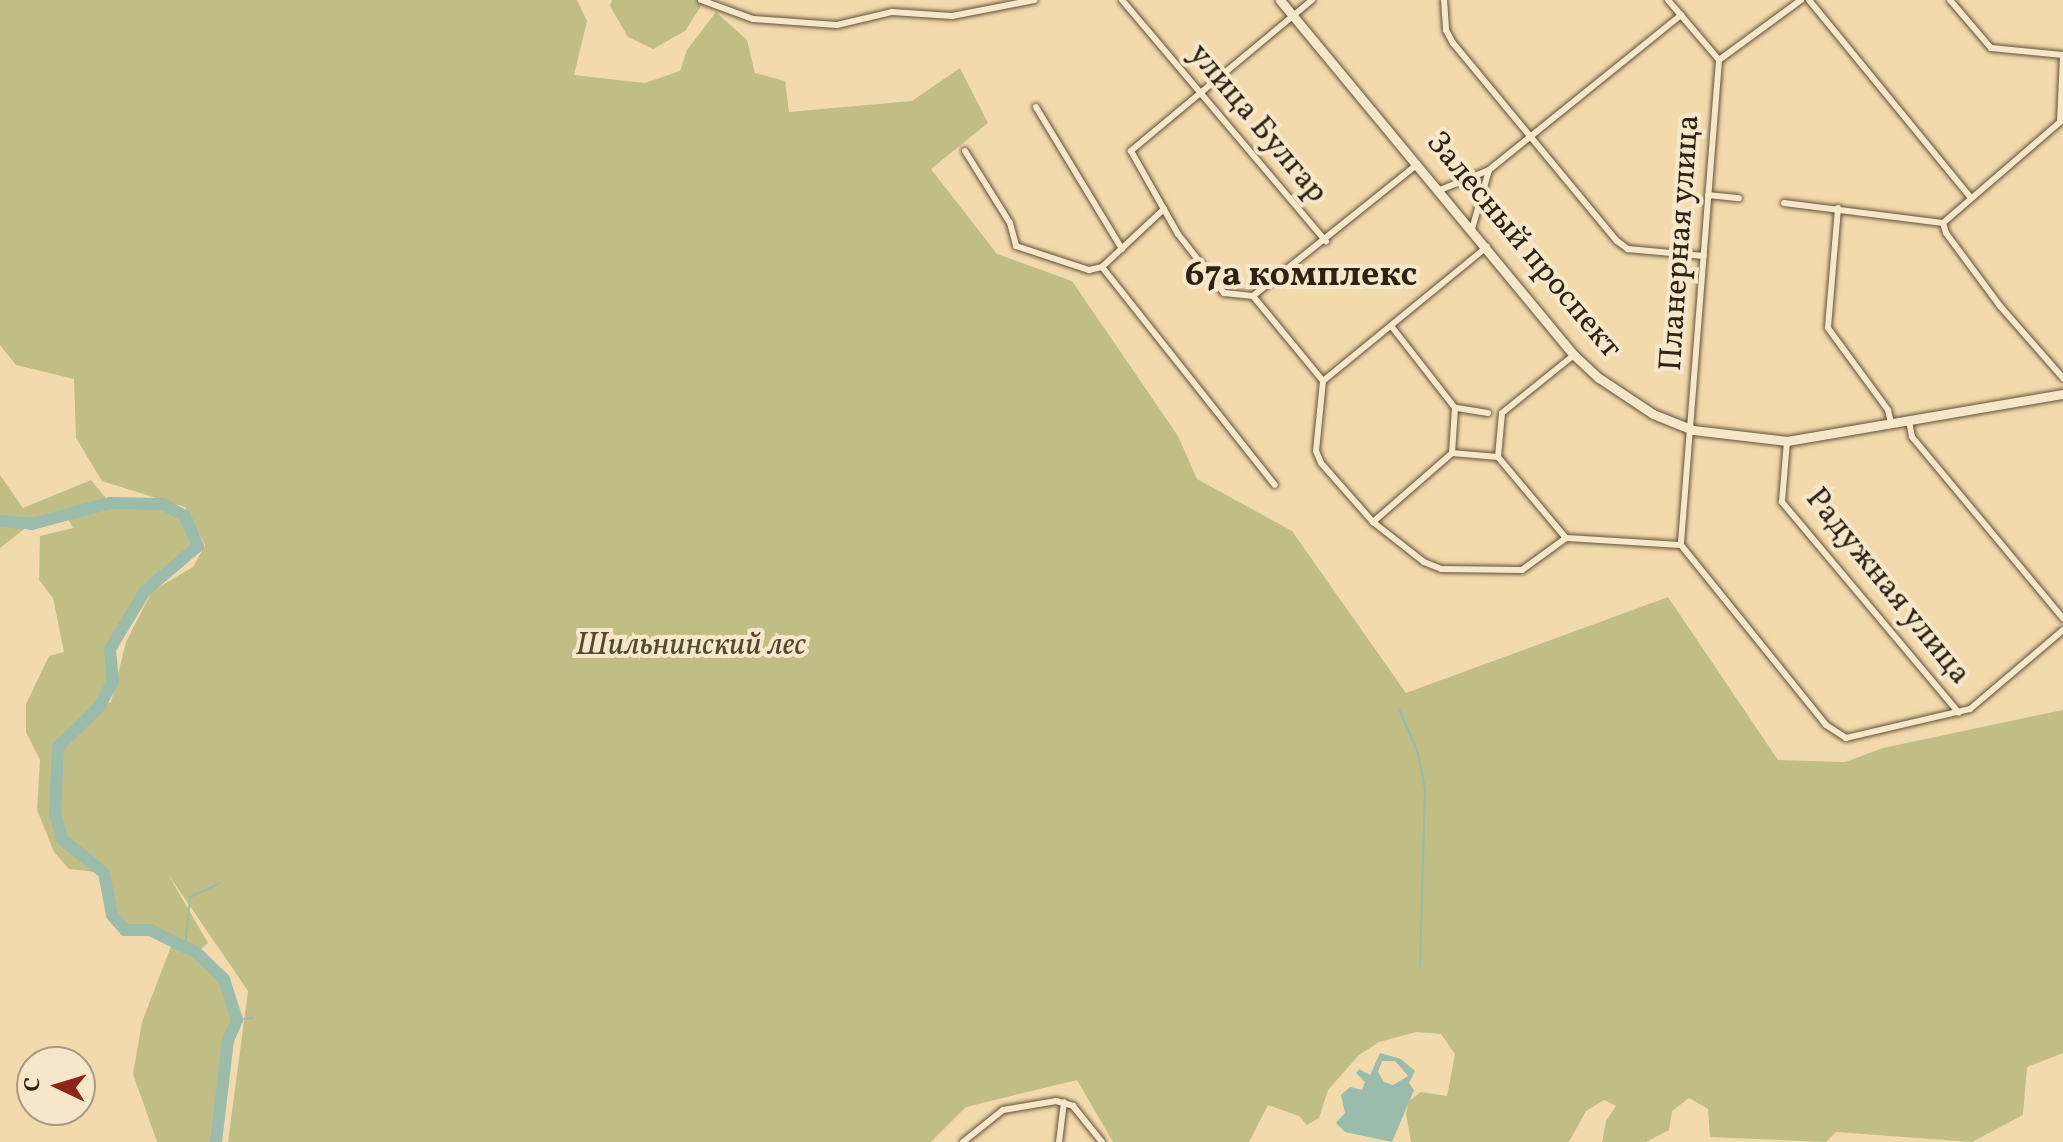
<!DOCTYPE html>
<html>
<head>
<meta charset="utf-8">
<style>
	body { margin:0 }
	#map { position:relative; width:2063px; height:1142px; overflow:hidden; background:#f3daad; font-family:Vollkorn,serif }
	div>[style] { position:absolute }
	.green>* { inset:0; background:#c1be85 }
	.water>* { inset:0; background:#9bbbab }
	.stream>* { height:2px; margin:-1px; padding:0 1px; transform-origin:1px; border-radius:1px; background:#9bbbab }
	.river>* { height:12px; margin:-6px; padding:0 6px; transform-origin:6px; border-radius:6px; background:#9bbbab }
	.roads { filter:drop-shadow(0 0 2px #60503a) drop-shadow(0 0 2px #60503a) }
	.street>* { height:6px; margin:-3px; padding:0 3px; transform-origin:3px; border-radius:3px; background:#f7e7ca }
	.secondary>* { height:9px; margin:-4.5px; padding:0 4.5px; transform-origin:4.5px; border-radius:4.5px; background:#f7e7ca }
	span { translate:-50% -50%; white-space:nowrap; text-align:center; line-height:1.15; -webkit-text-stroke:8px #f7e7ca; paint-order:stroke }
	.street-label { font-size:32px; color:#2f2213 }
	.park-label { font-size:32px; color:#544930; font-style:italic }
	.quarter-label { font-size:36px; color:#2f2213; font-weight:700 }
	.north { position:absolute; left:16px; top:1046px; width:80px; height:80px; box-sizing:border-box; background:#f7e7ca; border:2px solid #a79881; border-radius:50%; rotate:274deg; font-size:22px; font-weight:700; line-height:32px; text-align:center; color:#2f2213 }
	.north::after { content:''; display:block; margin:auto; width:28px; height:36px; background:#8f2418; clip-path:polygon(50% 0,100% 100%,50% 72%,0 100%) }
</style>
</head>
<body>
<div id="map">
	<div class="green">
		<div style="clip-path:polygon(0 0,577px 0,587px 21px,574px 75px,645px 83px,680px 71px,687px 50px,716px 12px,747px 40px,755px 73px,785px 81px,789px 112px,912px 101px,960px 68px,988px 123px,931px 169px,997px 254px,1072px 281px,1178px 436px,1197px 479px,1292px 531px,1406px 693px,1668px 597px,1778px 760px,1845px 762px,1883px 748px,2063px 710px,2063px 1053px,2027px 1067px,2023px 1115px,1972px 1142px,1836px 1132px,1826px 1142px,1710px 1137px,1708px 1109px,1689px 1098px,1672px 1111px,1669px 1130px,1646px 1142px,1602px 1142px,1606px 1121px,1616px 1106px,1604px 1100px,1586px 1111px,1569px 1142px,1411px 1142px,1406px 1114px,1409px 1101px,1421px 1092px,1447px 1096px,1455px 1054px,1441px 1034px,1416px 1032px,1379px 1042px,1359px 1055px,1328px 1090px,1319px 1118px,1307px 1125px,1299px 1116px,1268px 1105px,1249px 1142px,1113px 1142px,1077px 1080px,966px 1107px,931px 1142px,228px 1142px,248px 991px,168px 874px,208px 943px,197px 953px,224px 979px,237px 1020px,228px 1040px,216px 1142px,157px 1142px,133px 1074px,142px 1022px,173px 941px,150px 931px,125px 930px,112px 915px,104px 873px,69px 869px,54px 852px,37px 810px,40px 760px,26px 732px,26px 704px,49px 656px,64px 652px,53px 598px,39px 580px,40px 536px,73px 528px,67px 517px,32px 523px,0 548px,0 475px,23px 508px,91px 480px,110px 503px,163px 504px,185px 516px,198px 546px,145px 591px,110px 649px,113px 681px,100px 706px,111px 702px,126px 642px,152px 591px,193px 567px,205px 545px,185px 507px,102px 481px,76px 438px,74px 379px,16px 365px,0 345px)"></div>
		<div style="clip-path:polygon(612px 0,701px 0,703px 3px,685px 31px,653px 49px,628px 37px,610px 6px)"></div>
	</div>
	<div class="water">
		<div style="clip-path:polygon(evenodd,1380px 1053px,1401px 1059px,1415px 1071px,1409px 1083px,1414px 1090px,1392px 1142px,1345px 1132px,1336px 1123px,1345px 1113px,1341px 1095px,1350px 1087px,1362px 1090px,1365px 1082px,1356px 1073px,1359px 1069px,1370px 1075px,1380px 1053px,1382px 1061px,1395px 1061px,1408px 1076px,1393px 1085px,1384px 1082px,1378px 1072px,1382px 1061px)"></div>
	</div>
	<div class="stream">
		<div style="left:1399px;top:709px;width:48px;rotate:66.6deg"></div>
		<div style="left:1418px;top:753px;width:37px;rotate:79deg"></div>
		<div style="left:1425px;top:789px;width:179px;rotate:91.6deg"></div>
		<div style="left:185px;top:947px;width:50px;rotate:-84.3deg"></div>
		<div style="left:190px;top:897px;width:33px;rotate:-25deg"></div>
		<div style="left:237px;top:1020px;width:16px;rotate:-7deg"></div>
	</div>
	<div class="river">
		<div style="left:0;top:521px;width:32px;rotate:5deg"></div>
		<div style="left:32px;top:524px;width:81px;rotate:-15.1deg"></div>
		<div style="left:110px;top:503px;width:53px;rotate:1.1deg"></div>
		<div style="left:163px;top:504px;width:25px;rotate:29deg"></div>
		<div style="left:185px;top:516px;width:33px;rotate:67deg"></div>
		<div style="left:198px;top:546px;width:70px;rotate:139.7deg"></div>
		<div style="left:145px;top:591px;width:68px;rotate:121.1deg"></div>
		<div style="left:110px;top:649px;width:32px;rotate:85deg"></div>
		<div style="left:113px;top:681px;width:30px;rotate:118deg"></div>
		<div style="left:99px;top:707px;width:57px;rotate:135.7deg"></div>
		<div style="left:58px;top:747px;width:66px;rotate:92.6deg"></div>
		<div style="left:55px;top:813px;width:27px;rotate:75deg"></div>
		<div style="left:62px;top:839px;width:54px;rotate:39deg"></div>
		<div style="left:104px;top:873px;width:43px;rotate:79.2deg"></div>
		<div style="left:112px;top:915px;width:20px;rotate:49deg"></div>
		<div style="left:125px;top:930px;width:25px"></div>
		<div style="left:150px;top:930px;width:52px;rotate:26.1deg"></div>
		<div style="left:197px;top:953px;width:37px;rotate:44deg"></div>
		<div style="left:224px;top:979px;width:43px;rotate:72.4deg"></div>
		<div style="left:237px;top:1020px;width:22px;rotate:114deg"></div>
		<div style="left:228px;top:1040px;width:103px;rotate:96.7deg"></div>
	</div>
	<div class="roads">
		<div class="street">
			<div style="left:701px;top:0;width:55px;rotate:20.1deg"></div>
			<div style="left:753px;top:19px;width:84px;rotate:4.1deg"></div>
			<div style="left:837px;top:25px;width:57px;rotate:-13.3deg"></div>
			<div style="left:892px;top:12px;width:60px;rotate:3.8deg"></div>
			<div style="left:952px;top:16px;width:84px;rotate:-11deg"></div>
			<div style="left:1122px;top:0;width:316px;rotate:49.8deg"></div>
			<div style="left:1312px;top:0;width:236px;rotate:140.2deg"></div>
			<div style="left:1131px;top:151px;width:95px;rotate:60.5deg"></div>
			<div style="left:1178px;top:234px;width:75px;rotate:52.1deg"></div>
			<div style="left:1224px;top:293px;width:29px;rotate:6deg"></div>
			<div style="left:1253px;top:296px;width:110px;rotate:50.5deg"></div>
			<div style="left:1323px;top:381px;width:70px;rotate:95.7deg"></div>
			<div style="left:1316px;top:451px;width:13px;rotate:67deg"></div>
			<div style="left:1321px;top:463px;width:79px;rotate:48.6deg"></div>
			<div style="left:1373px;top:522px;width:65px;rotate:38.1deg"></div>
			<div style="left:1424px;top:562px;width:18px;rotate:22deg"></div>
			<div style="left:1441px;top:569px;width:81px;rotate:0.7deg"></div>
			<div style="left:1522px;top:570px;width:54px;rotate:-36deg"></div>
			<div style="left:1444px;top:0;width:30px;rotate:86deg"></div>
			<div style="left:1446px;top:30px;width:15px;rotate:62deg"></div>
			<div style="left:1453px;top:43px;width:257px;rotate:50.4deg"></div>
			<div style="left:1617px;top:241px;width:14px;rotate:36deg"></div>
			<div style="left:1628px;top:249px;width:76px;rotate:5.3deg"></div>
			<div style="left:1668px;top:0;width:79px;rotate:49.6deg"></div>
			<div style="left:1809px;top:0;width:254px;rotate:50.7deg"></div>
			<div style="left:1950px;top:0;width:63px;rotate:49.5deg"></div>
			<div style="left:1991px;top:48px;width:72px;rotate:5.6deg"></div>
			<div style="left:1719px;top:60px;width:486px;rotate:94.5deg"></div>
			<div style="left:1681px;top:545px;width:231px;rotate:51.1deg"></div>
			<div style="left:1826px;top:725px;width:24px;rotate:33deg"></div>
			<div style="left:1846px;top:738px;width:127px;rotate:-13.2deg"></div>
			<div style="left:1970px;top:709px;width:122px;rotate:-40.3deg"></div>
			<div style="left:1719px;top:60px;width:102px;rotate:-36.2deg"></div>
			<div style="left:1036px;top:107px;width:166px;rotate:58.8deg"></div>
			<div style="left:2060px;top:122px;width:66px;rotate:-87.4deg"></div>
			<div style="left:965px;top:151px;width:85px;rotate:58deg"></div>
			<div style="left:1010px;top:223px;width:24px;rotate:75deg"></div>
			<div style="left:1016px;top:246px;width:77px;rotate:18.2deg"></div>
			<div style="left:1089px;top:270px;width:13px;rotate:-13deg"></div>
			<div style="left:1102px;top:267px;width:85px;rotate:-43.1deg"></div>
			<div style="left:1440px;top:190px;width:53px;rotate:-22.2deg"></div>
			<div style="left:1708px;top:195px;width:31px;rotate:6deg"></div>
			<div style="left:1784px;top:203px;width:160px;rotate:7.2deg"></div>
			<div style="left:1838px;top:208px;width:120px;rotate:94.8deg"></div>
			<div style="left:1828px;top:328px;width:102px;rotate:53.8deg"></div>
			<div style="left:1888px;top:410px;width:13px;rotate:77deg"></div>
			<div style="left:1943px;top:223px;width:10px;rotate:73deg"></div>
			<div style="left:1946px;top:233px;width:91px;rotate:53.5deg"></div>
			<div style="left:2000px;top:306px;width:96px;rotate:48.8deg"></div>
			<div style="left:1943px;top:223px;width:155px;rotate:-40.8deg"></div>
			<div style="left:1472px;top:229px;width:61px;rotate:-73.9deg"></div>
			<div style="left:1489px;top:170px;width:247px;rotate:-38.9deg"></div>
			<div style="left:1102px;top:267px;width:278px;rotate:51.6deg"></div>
			<div style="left:1253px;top:296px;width:211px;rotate:-38.7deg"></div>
			<div style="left:1392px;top:327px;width:103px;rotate:52.1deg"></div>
			<div style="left:1323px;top:381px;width:212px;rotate:-39.3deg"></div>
			<div style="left:1488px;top:413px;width:33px;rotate:-171deg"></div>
			<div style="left:1455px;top:408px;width:45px;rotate:93.8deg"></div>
			<div style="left:1452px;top:453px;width:46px;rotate:5deg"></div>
			<div style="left:1498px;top:457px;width:44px;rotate:-84.8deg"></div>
			<div style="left:1502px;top:413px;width:92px;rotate:-38.9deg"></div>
			<div style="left:1909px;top:421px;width:16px;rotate:79deg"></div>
			<div style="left:1912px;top:437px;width:236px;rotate:50.2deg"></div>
			<div style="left:1787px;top:441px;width:61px;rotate:94.7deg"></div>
			<div style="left:1782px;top:502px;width:275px;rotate:50deg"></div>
			<div style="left:1498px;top:457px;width:106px;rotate:50deg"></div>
			<div style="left:1373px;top:522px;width:105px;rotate:-41.1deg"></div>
			<div style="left:1566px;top:538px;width:115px;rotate:3.5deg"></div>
			<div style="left:963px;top:1142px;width:51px;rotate:-38.7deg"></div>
			<div style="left:1003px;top:1110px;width:54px;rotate:-9.6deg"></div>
			<div style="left:1056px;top:1101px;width:18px;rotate:16deg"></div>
			<div style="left:1073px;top:1106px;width:46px;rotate:51.1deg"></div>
			<div style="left:1059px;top:1142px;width:40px;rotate:-82.9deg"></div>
		</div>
		<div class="secondary">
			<div style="left:1280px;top:0;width:461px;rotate:50.4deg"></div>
			<div style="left:1574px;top:355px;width:34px;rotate:43deg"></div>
			<div style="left:1599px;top:378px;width:65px;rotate:33.7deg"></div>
			<div style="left:1653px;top:414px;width:43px;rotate:21.8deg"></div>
			<div style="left:1693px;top:430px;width:95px;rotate:6.7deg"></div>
			<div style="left:1787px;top:441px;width:280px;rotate:-9.7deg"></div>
		</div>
	</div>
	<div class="street-label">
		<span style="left:1257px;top:124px;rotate:50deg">улица Булгар</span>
		<span style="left:1681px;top:243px;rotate:-86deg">Планерная улица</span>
		<span style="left:1523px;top:246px;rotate:50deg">Залесный проспект</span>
		<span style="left:1887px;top:587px;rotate:51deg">Радужная улица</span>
	</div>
	<div class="park-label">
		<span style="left:691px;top:646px">Шильнинский лес</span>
	</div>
	<div class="quarter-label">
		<span style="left:1301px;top:277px">67а комплекс</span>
	</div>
	<div class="north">С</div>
</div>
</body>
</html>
